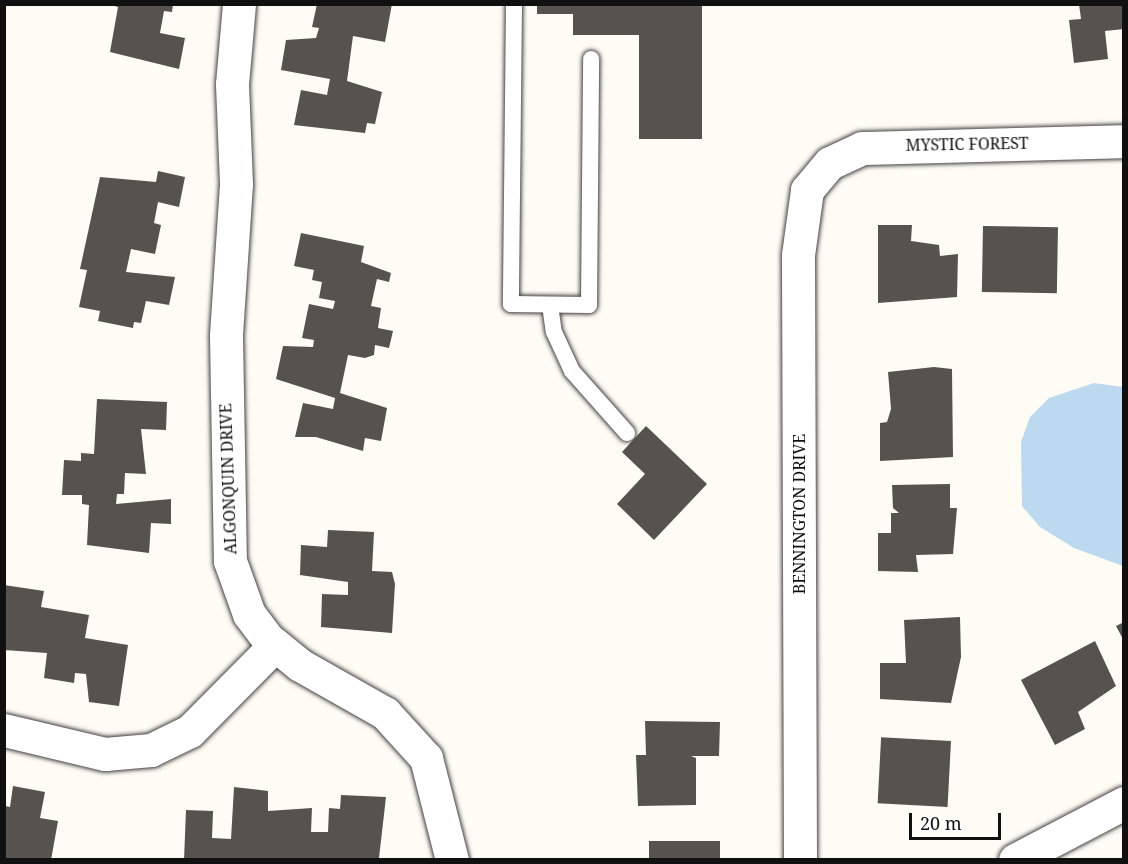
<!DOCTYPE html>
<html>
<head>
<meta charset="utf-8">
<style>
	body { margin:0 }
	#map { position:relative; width:1128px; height:864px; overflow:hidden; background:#fefcf4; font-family:"Noto Serif",serif }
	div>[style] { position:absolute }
	.water>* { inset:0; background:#bdd9f0 }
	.building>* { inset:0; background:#57524d; transform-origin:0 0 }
	.roads { filter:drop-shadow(0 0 2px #434343) drop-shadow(0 0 2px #434343) }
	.lane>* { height:16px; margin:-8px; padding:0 8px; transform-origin:8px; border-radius:8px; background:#fff }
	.street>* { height:33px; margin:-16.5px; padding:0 16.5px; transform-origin:16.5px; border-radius:16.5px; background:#fff }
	span { translate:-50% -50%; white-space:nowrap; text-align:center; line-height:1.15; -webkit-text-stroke:6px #fff; paint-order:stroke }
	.street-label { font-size:16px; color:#101010 }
	.frame { position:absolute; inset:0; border:6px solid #101010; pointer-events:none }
	.scale { position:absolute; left:909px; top:813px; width:92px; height:27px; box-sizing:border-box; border:3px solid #101010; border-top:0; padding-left:8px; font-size:18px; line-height:21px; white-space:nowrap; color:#101010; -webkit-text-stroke:4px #fff; paint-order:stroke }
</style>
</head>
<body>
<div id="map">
	<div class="water">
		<div style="clip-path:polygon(1094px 383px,1123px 387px,1123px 566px,1074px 548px,1040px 527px,1022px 506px,1021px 442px,1030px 417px,1049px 398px)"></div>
	</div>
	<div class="building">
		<div style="clip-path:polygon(108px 4px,173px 4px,172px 12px,164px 11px,160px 33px,185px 38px,179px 69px,110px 52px,118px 7px)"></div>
		<div style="clip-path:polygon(317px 4px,392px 4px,385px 42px,353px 36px,347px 81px,382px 92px,375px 124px,367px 123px,365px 133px,294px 125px,301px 90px,327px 95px,330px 79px,281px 70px,286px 40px,316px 38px,319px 28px,312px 27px)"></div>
		<div style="clip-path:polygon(537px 4px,702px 4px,702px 139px,639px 139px,639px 35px,573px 35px,573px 14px,537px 14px)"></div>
		<div style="clip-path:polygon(1079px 4px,1124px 4px,1124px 29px,1105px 31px,1108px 59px,1074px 63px,1069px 20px,1081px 19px)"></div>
		<div style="clip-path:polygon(158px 171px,185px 177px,179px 207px,158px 202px,154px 223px,161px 225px,155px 254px,131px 249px,126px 272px,175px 277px,169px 305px,146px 301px,141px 323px,134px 322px,133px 328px,98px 321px,100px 311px,79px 307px,87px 270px,80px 269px,100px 177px,156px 182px)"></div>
		<div style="clip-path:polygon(878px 225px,912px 225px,911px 241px,939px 245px,940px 256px,958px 254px,957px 297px,878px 303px)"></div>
		<div style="left:983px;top:226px;width:75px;height:66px;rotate:1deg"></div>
		<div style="clip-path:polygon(301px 233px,364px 246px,361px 262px,391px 273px,389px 282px,377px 279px,371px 306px,381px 308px,378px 328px,393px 331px,389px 348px,375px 345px,374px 355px,365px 358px,348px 355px,340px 393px,387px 408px,381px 441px,365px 438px,363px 451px,316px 437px,295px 437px,303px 403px,333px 409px,335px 398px,276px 379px,283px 346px,313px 347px,314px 340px,302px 338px,309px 304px,333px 309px,335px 301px,319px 298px,322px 282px,312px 280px,314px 270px,294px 266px)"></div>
		<div style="clip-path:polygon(934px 367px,952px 369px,953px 457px,880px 461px,880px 423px,887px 422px,891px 409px,888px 372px)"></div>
		<div style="clip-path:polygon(97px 399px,167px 402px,166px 430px,141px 429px,146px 474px,125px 473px,124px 494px,117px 494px,116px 504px,171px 499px,171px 524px,151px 523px,149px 553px,87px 545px,89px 505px,82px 504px,82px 495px,62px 495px,64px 460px,81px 461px,81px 453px,94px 454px)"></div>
		<div style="clip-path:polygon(646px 426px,707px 484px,654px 540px,617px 504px,645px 474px,622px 452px)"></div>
		<div style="clip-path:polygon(950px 484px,950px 508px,957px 508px,953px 554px,916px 555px,918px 572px,878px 571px,878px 533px,891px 533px,891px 513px,899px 513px,893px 508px,892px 485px)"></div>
		<div style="clip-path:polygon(328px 530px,374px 532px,372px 571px,392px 572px,395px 584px,392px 633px,321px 627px,322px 594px,348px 595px,348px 582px,300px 575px,301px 545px,327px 547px)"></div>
		<div style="clip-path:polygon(4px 585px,44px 591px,41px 607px,89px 615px,85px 638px,128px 645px,119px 706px,89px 702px,86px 674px,75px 673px,74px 683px,44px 678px,47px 653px,4px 650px)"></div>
		<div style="clip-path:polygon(960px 617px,961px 657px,951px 703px,880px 699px,880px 663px,906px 663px,904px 620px)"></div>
		<div style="clip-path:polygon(1124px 622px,1124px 641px,1116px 626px)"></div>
		<div style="clip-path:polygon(1095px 641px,1116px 686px,1078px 712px,1085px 729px,1055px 745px,1021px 680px)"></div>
		<div style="clip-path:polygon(645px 721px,720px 722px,719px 756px,691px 756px,696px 758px,696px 805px,638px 806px,636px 755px,646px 755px)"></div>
		<div style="left:951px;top:741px;width:66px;height:70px;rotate:93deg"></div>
		<div style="clip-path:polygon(13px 786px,45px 792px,40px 818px,58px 821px,51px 860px,4px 860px,5px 806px,10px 807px)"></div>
		<div style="clip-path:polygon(234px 787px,268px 791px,268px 811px,312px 808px,311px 832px,328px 832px,329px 808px,340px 809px,341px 795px,386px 797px,379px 858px,184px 860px,186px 810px,213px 811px,212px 838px,231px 839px)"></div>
		<div style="left:649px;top:841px;width:71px;height:19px"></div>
	</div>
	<div class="roads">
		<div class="lane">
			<div style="left:514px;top:4px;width:300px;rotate:90.6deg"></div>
			<div style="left:511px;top:304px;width:78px;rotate:0.7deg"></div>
			<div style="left:589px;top:305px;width:246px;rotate:-89.5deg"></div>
			<div style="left:550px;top:305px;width:27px;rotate:82deg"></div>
			<div style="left:554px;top:332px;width:43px;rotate:65.2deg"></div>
			<div style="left:572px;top:371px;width:83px;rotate:48.4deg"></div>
		</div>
		<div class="street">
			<div style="left:239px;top:4px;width:80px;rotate:95deg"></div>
			<div style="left:232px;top:84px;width:100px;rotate:87.7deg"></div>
			<div style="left:236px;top:184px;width:152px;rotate:93.8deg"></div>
			<div style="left:226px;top:336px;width:225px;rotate:89deg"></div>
			<div style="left:230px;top:561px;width:56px;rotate:70.3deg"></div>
			<div style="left:249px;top:614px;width:31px;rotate:53deg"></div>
			<div style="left:268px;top:639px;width:41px;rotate:39.1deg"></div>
			<div style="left:300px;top:665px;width:98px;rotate:29.5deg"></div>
			<div style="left:385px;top:713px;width:61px;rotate:47.7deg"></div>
			<div style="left:426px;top:758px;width:105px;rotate:75.7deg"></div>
			<div style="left:4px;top:730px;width:104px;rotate:13.4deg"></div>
			<div style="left:105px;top:754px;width:46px;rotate:-5deg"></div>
			<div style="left:151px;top:750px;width:43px;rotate:-26deg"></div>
			<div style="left:190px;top:731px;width:121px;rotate:-45.3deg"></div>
			<div style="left:800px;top:860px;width:605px;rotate:-90.19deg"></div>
			<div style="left:798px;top:255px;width:66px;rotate:-82.1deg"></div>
			<div style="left:807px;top:190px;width:35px;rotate:-50deg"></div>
			<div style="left:830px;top:163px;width:35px;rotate:-25deg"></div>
			<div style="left:862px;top:148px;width:262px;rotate:-1.5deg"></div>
			<div style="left:1015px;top:860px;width:123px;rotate:-27.6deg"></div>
		</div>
	</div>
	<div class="street-label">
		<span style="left:967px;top:144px;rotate:-1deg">MYSTIC FOREST</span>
		<span style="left:228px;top:479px;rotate:-92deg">ALGONQUIN DRIVE</span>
		<span style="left:799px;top:514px;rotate:-90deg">BENNINGTON DRIVE</span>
	</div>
	<div class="frame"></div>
	<div class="scale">20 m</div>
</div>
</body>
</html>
